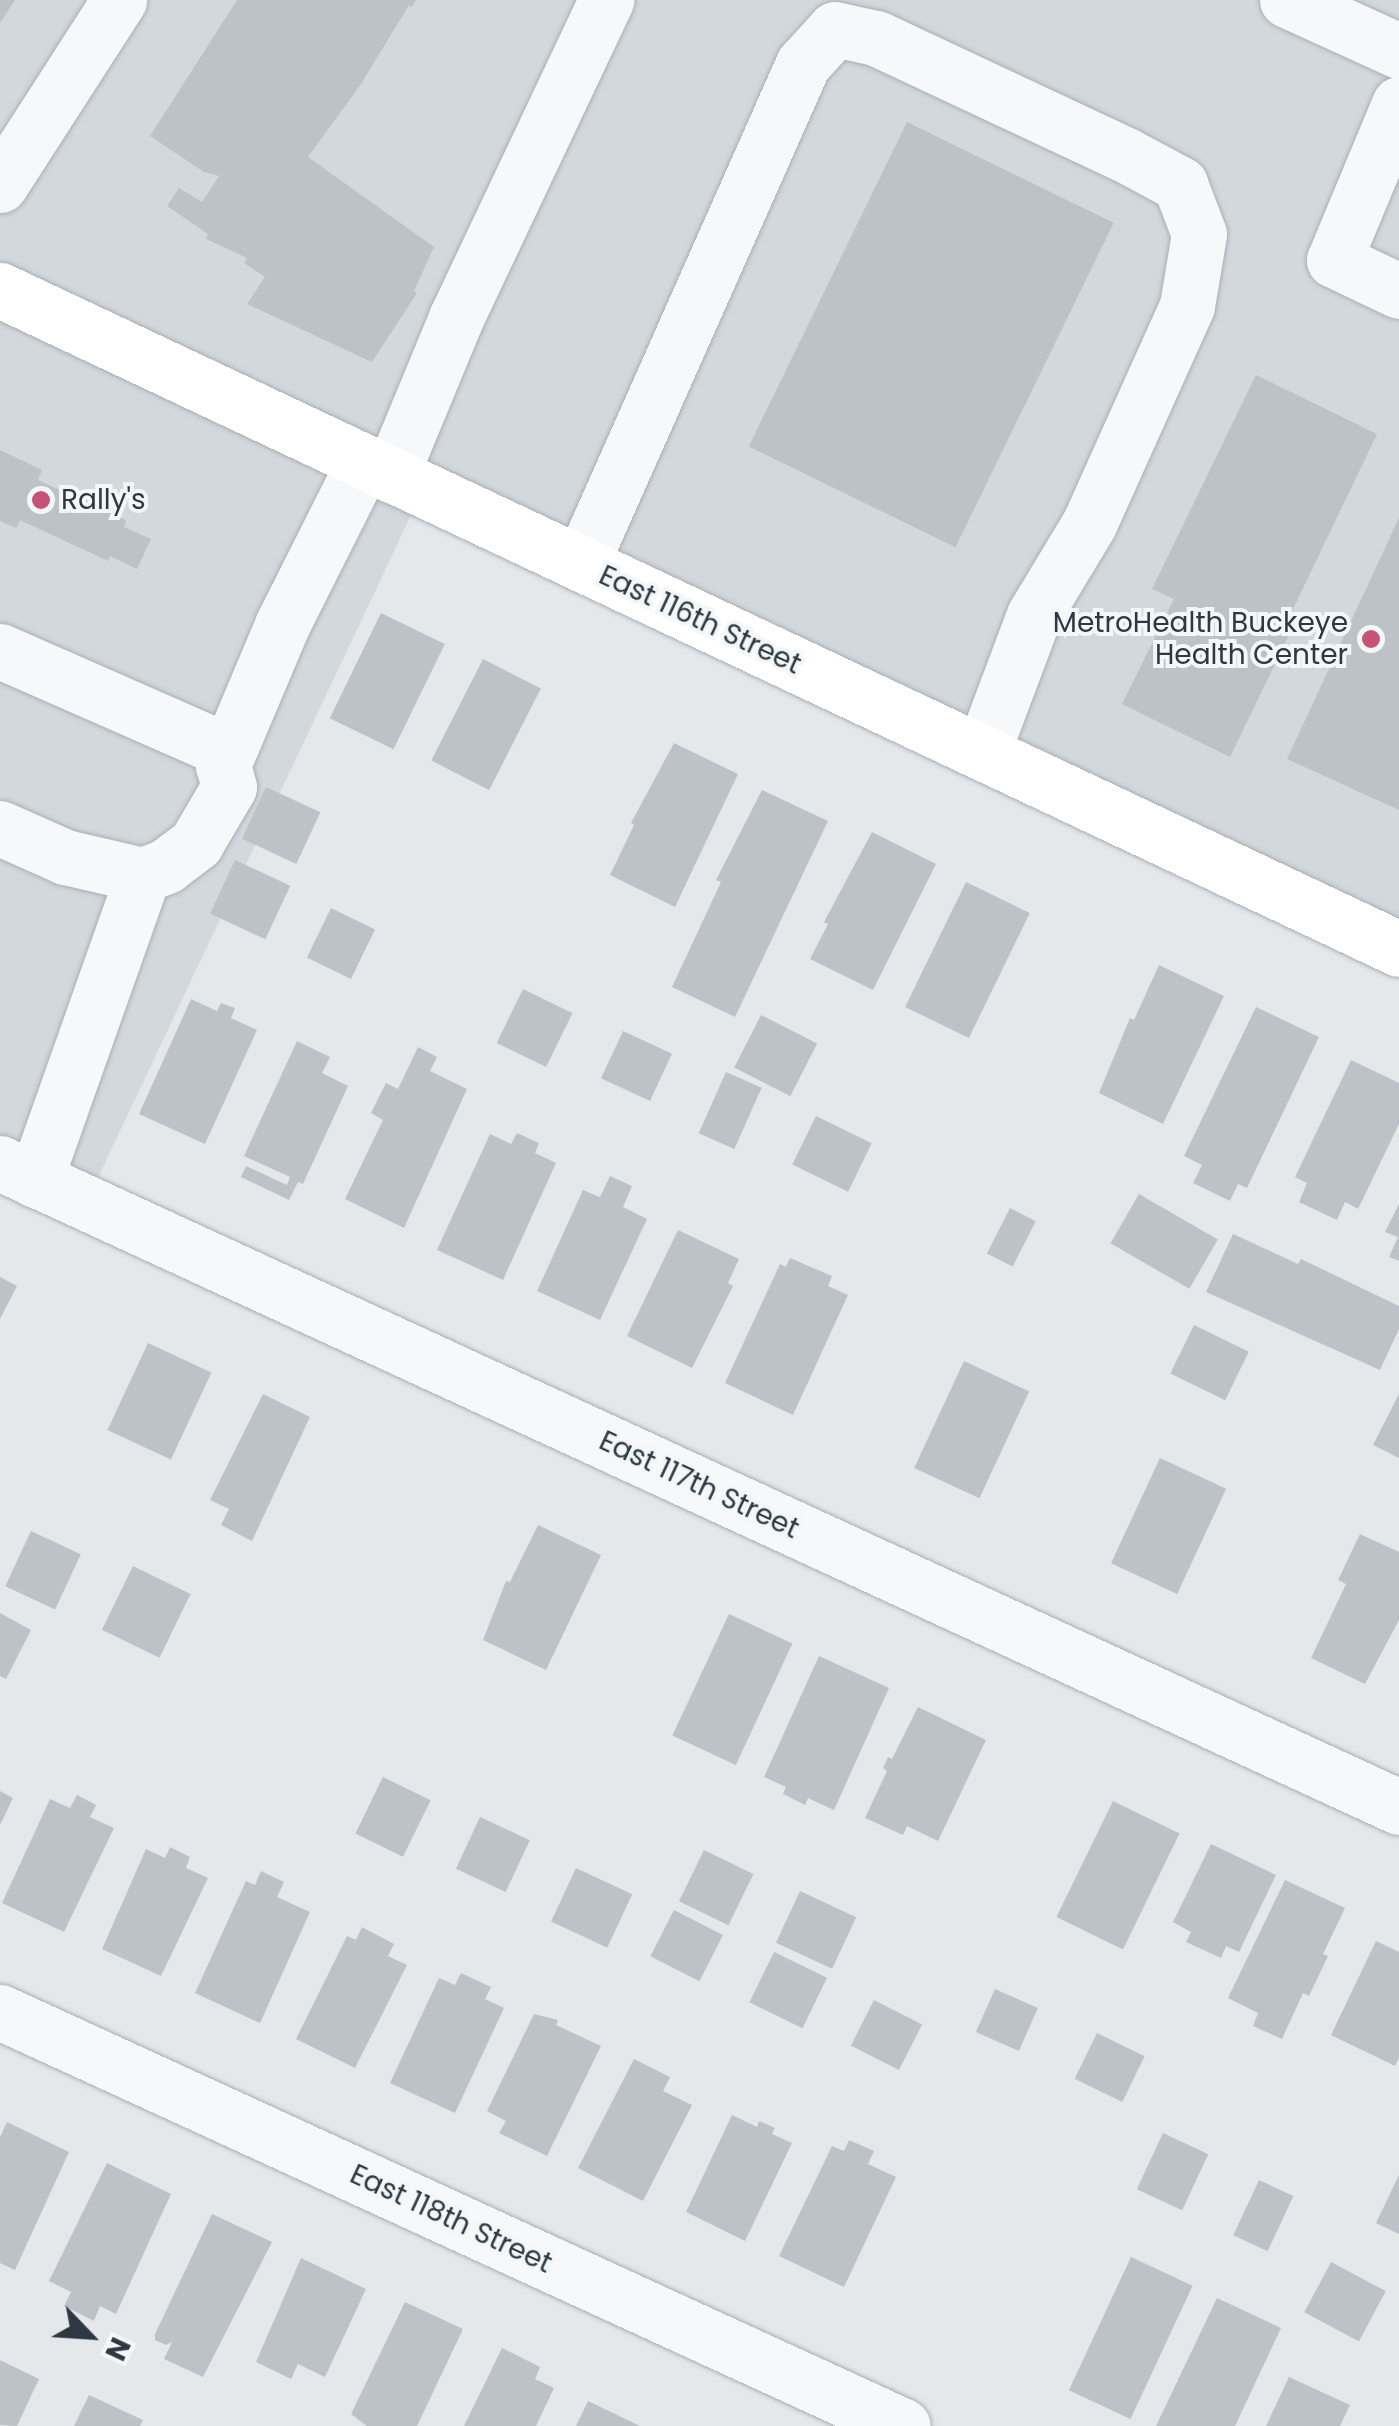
<!DOCTYPE html>
<html>
<head>
<meta charset="utf-8">
<style>
	body { margin:0 }
	#map { position:relative; width:1399px; height:2426px; overflow:hidden; background:#e4e8eb; font-family:Poppins,sans-serif }
	div>[style] { position:absolute }
	.built>* { inset:0; background:#d3d8dd }
	.building>* { inset:0; background:#bcc2c8; transform-origin:0 0 }
	.roads { filter:drop-shadow(0 0 2px #a9b0b5) drop-shadow(0 0 2px #a9b0b5) }
	.minor>* { height:55px; margin:-27.5px; padding:0 27.5px; transform-origin:27.5px; border-radius:27.5px; background:#f7f8fa }
	.major>* { height:55px; margin:-27.5px; padding:0 27.5px; transform-origin:27.5px; border-radius:27.5px; background:#fff }
	.dots>* { width:28px; height:28px; translate:-50% -50%; box-sizing:border-box; border:5px solid #f4f7f8; border-radius:50% }
	span { translate:-50% -50%; white-space:nowrap; text-align:center; line-height:1.15; -webkit-text-stroke:8px #f4f7f8; paint-order:stroke }
	.poi-label { font-size:28px; color:#2d3843 }
	.left { translate:0 -50%; text-align:left }
	.right { translate:-100% -50%; text-align:right }
	.street-label { font-size:28px; color:#2d3843 }
	.north { position:absolute; left:40px; top:2286px; width:100px; height:100px; -webkit-text-stroke:8px #f4f7f8; paint-order:stroke; rotate:115deg; font-size:28px; font-weight:700; line-height:40px; text-align:center; color:#2d3843 }
	.north::after { content:''; display:block; margin:auto; width:35px; height:45px; background:#2d3843; clip-path:polygon(50% 0,100% 100%,50% 72%,0 100%) }
</style>
</head>
<body>
<div id="map">
	<div class="built">
		<div style="clip-path:polygon(0 0,1399px 0,1399px 949px,423px 490px,86px 1203px,0 1163px)"></div>
	</div>
	<div class="building">
		<div style="clip-path:polygon(0 0,15px 0,0 23px)"></div>
		<div style="clip-path:polygon(237px 0,416px 0,412px 7px,409px 5px,361px 84px,308px 157px,434px 247px,414px 291px,417px 293px,372px 362px,247px 304px,265px 277px,244px 263px,247px 258px,206px 239px,208px 234px,167px 206px,179px 188px,202px 202px,219px 176px,204px 172px,150px 136px)"></div>
		<div style="left:907px;top:122px;width:230px;height:361px;rotate:26deg"></div>
		<div style="clip-path:polygon(1256px 375px,1377px 434px,1282px 632px,1289px 635px,1230px 757px,1122px 704px,1174px 599px,1152px 589px)"></div>
		<div style="clip-path:polygon(0 450px,42px 470px,38px 480px,126px 520px,124px 527px,151px 539px,137px 569px,110px 556px,108px 561px,20px 520px,16px 528px,0 521px)"></div>
		<div style="clip-path:polygon(1399px 518px,1399px 810px,1287px 759px)"></div>
		<div style="left:381px;top:613px;width:71px;height:117px;rotate:26deg"></div>
		<div style="left:483px;top:659px;width:65px;height:114px;rotate:27deg"></div>
		<div style="clip-path:polygon(674px 743px,738px 774px,675px 907px,610px 875px,634px 825px,631px 823px)"></div>
		<div style="left:266px;top:787px;width:60px;height:57px;rotate:25deg"></div>
		<div style="clip-path:polygon(762px 790px,828px 821px,735px 1017px,672px 987px,721px 882px,716px 880px)"></div>
		<div style="clip-path:polygon(872px 832px,936px 864px,873px 990px,810px 959px,828px 924px,824px 922px)"></div>
		<div style="left:235px;top:860px;width:61px;height:59px;rotate:25deg"></div>
		<div style="left:966px;top:882px;width:71px;height:139px;rotate:26deg"></div>
		<div style="left:331px;top:908px;width:49px;height:55px;rotate:26deg"></div>
		<div style="clip-path:polygon(1159px 965px,1224px 996px,1163px 1124px,1099px 1093px,1130px 1018px,1134px 1020px)"></div>
		<div style="left:523px;top:989px;width:55px;height:60px;rotate:26deg"></div>
		<div style="clip-path:polygon(191px 999px,217px 1011px,221px 1003px,235px 1008px,231px 1018px,257px 1030px,205px 1144px,139px 1114px)"></div>
		<div style="clip-path:polygon(1256px 1007px,1319px 1037px,1247px 1188px,1238px 1184px,1230px 1201px,1193px 1183px,1202px 1165px,1184px 1156px)"></div>
		<div style="left:761px;top:1015px;width:63px;height:59px;rotate:27deg"></div>
		<div style="left:623px;top:1031px;width:54px;height:52px;rotate:25deg"></div>
		<div style="clip-path:polygon(297px 1041px,330px 1057px,322px 1073px,348px 1086px,303px 1184px,298px 1182px,289px 1200px,241px 1177px,246px 1166px,287px 1185px,290px 1177px,244px 1156px)"></div>
		<div style="clip-path:polygon(418px 1047px,437px 1057px,430px 1071px,467px 1089px,404px 1228px,345px 1199px,383px 1120px,371px 1113px,386px 1083px,398px 1089px)"></div>
		<div style="clip-path:polygon(1351px 1060px,1399px 1083px,1399px 1124px,1358px 1209px,1345px 1202px,1337px 1220px,1299px 1202px,1307px 1183px,1295px 1177px)"></div>
		<div style="left:726px;top:1072px;width:39px;height:67px;rotate:24deg"></div>
		<div style="left:816px;top:1116px;width:62px;height:54px;rotate:26deg"></div>
		<div style="clip-path:polygon(517px 1133px,539px 1143px,535px 1153px,556px 1163px,503px 1280px,437px 1250px,490px 1134px,511px 1144px)"></div>
		<div style="clip-path:polygon(610px 1176px,632px 1186px,623px 1207px,647px 1219px,600px 1320px,537px 1291px,583px 1190px,600px 1197px)"></div>
		<div style="left:1139px;top:1194px;width:91px;height:57px;rotate:30deg"></div>
		<div style="clip-path:polygon(1399px 1204px,1399px 1261px,1389px 1257px,1398px 1237px,1385px 1232px)"></div>
		<div style="left:1010px;top:1208px;width:29px;height:51px;rotate:27deg"></div>
		<div style="clip-path:polygon(678px 1230px,739px 1259px,728px 1283px,733px 1286px,692px 1368px,627px 1336px)"></div>
		<div style="clip-path:polygon(1233px 1234px,1298px 1264px,1301px 1259px,1399px 1306px,1399px 1329px,1380px 1370px,1206px 1292px)"></div>
		<div style="clip-path:polygon(790px 1258px,832px 1276px,828px 1286px,848px 1295px,793px 1415px,725px 1383px,780px 1264px,786px 1267px)"></div>
		<div style="clip-path:polygon(0 1277px,17px 1286px,0 1319px)"></div>
		<div style="left:1194px;top:1325px;width:61px;height:54px;rotate:26deg"></div>
		<div style="left:148px;top:1343px;width:70px;height:96px;rotate:25deg"></div>
		<div style="left:964px;top:1361px;width:72px;height:118px;rotate:25deg"></div>
		<div style="clip-path:polygon(263px 1394px,310px 1417px,252px 1541px,221px 1525px,229px 1509px,210px 1500px)"></div>
		<div style="clip-path:polygon(1399px 1394px,1399px 1458px,1373px 1445px)"></div>
		<div style="left:1160px;top:1458px;width:73px;height:116px;rotate:25deg"></div>
		<div style="clip-path:polygon(538px 1525px,601px 1555px,546px 1670px,483px 1640px,506px 1581px,510px 1582px)"></div>
		<div style="left:31px;top:1531px;width:55px;height:61px;rotate:25deg"></div>
		<div style="clip-path:polygon(1360px 1534px,1399px 1552px,1399px 1620px,1365px 1684px,1311px 1658px,1346px 1584px,1338px 1580px)"></div>
		<div style="left:133px;top:1566px;width:64px;height:71px;rotate:26deg"></div>
		<div style="clip-path:polygon(0 1613px,31px 1630px,6px 1679px,0 1676px)"></div>
		<div style="left:729px;top:1614px;width:70px;height:134px;rotate:25deg"></div>
		<div style="clip-path:polygon(819px 1656px,889px 1688px,834px 1810px,808px 1798px,805px 1805px,783px 1794px,786px 1787px,764px 1777px)"></div>
		<div style="clip-path:polygon(918px 1707px,986px 1740px,938px 1841px,907px 1826px,903px 1835px,865px 1818px,887px 1771px,883px 1768px,888px 1757px,892px 1759px)"></div>
		<div style="left:383px;top:1777px;width:53px;height:63px;rotate:26deg"></div>
		<div style="clip-path:polygon(0 1791px,13px 1798px,0 1825px)"></div>
		<div style="clip-path:polygon(77px 1795px,96px 1805px,90px 1817px,114px 1828px,64px 1932px,2px 1903px,50px 1799px,70px 1808px)"></div>
		<div style="left:1113px;top:1801px;width:74px;height:129px;rotate:26deg"></div>
		<div style="left:480px;top:1817px;width:55px;height:57px;rotate:25deg"></div>
		<div style="clip-path:polygon(1211px 1844px,1276px 1875px,1239px 1952px,1226px 1946px,1221px 1958px,1186px 1942px,1191px 1932px,1173px 1922px)"></div>
		<div style="clip-path:polygon(170px 1847px,190px 1857px,186px 1868px,208px 1878px,161px 1976px,102px 1949px,146px 1849px,165px 1858px)"></div>
		<div style="left:704px;top:1850px;width:55px;height:57px;rotate:26deg"></div>
		<div style="left:576px;top:1868px;width:62px;height:59px;rotate:25deg"></div>
		<div style="clip-path:polygon(261px 1871px,284px 1882px,277px 1897px,310px 1912px,260px 2023px,195px 1993px,246px 1881px,255px 1885px)"></div>
		<div style="clip-path:polygon(1285px 1880px,1345px 1908px,1323px 1954px,1328px 1956px,1309px 1996px,1303px 1993px,1282px 2039px,1253px 2026px,1258px 2013px,1228px 1998px)"></div>
		<div style="left:800px;top:1891px;width:62px;height:57px;rotate:25deg"></div>
		<div style="left:674px;top:1910px;width:55px;height:52px;rotate:27deg"></div>
		<div style="clip-path:polygon(362px 1927px,394px 1944px,388px 1956px,407px 1965px,355px 2068px,296px 2039px,347px 1936px,356px 1940px)"></div>
		<div style="clip-path:polygon(1376px 1941px,1399px 1952px,1399px 2058px,1395px 2066px,1331px 2035px)"></div>
		<div style="left:774px;top:1952px;width:59px;height:56px;rotate:26deg"></div>
		<div style="clip-path:polygon(461px 1973px,491px 1987px,485px 1999px,504px 2008px,455px 2113px,390px 2083px,439px 1978px,455px 1985px)"></div>
		<div style="left:995px;top:1989px;width:47px;height:47px;rotate:24deg"></div>
		<div style="left:874px;top:2000px;width:54px;height:51px;rotate:27deg"></div>
		<div style="clip-path:polygon(534px 2014px,558px 2020px,556px 2025px,601px 2046px,547px 2156px,499px 2133px,506px 2121px,487px 2111px)"></div>
		<div style="left:1097px;top:2033px;width:53px;height:51px;rotate:26deg"></div>
		<div style="clip-path:polygon(634px 2059px,670px 2077px,663px 2091px,692px 2105px,643px 2201px,578px 2168px)"></div>
		<div style="clip-path:polygon(732px 2115px,757px 2127px,759px 2121px,775px 2128px,772px 2134px,792px 2143px,745px 2241px,686px 2212px)"></div>
		<div style="clip-path:polygon(7px 2122px,69px 2152px,15px 2270px,0 2263px,0 2137px)"></div>
		<div style="left:1163px;top:2133px;width:50px;height:62px;rotate:25deg"></div>
		<div style="clip-path:polygon(849px 2140px,874px 2151px,868px 2164px,896px 2177px,844px 2287px,779px 2256px,832px 2146px,844px 2151px)"></div>
		<div style="clip-path:polygon(107px 2163px,171px 2194px,116px 2314px,100px 2306px,94px 2321px,64px 2306px,71px 2292px,49px 2281px)"></div>
		<div style="clip-path:polygon(1399px 2175px,1399px 2234px,1376px 2223px)"></div>
		<div style="left:1259px;top:2180px;width:38px;height:61px;rotate:25deg"></div>
		<div style="clip-path:polygon(212px 2214px,272px 2242px,203px 2377px,164px 2359px,172px 2342px,166px 2345px,155px 2340px,155px 2334px)"></div>
		<div style="left:1131px;top:2257px;width:68px;height:147px;rotate:25deg"></div>
		<div style="clip-path:polygon(301px 2258px,366px 2289px,325px 2377px,298px 2364px,291px 2379px,256px 2362px)"></div>
		<div style="left:1331px;top:2262px;width:62px;height:57px;rotate:28deg"></div>
		<div style="clip-path:polygon(1217px 2298px,1281px 2328px,1235px 2426px,1156px 2426px)"></div>
		<div style="clip-path:polygon(405px 2302px,463px 2329px,417px 2426px,367px 2426px,351px 2414px)"></div>
		<div style="clip-path:polygon(502px 2348px,540px 2367px,535px 2379px,554px 2388px,536px 2426px,464px 2426px)"></div>
		<div style="clip-path:polygon(0 2360px,39px 2379px,17px 2426px,0 2425px)"></div>
		<div style="clip-path:polygon(1289px 2377px,1350px 2405px,1340px 2426px,1266px 2426px)"></div>
		<div style="clip-path:polygon(89px 2395px,143px 2420px,140px 2426px,74px 2426px)"></div>
		<div style="clip-path:polygon(588px 2401px,640px 2426px,576px 2426px)"></div>
	</div>
	<div class="roads">
		<div class="minor">
			<div style="left:1287px;top:0;width:123px;rotate:24.5deg"></div>
			<div style="left:1399px;top:104px;width:169px;rotate:112.6deg"></div>
			<div style="left:1334px;top:260px;width:72px;rotate:25.5deg"></div>
			<div style="left:0;top:185px;width:220px;rotate:-57.2deg"></div>
			<div style="left:391px;top:475px;width:170px;rotate:-67.5deg"></div>
			<div style="left:456px;top:318px;width:352px;rotate:-64.7deg"></div>
			<div style="left:581px;top:564px;width:547px;rotate:-66.06deg"></div>
			<div style="left:803px;top:64px;width:47px;rotate:-47.6deg"></div>
			<div style="left:835px;top:29px;width:42px;rotate:12.4deg"></div>
			<div style="left:876px;top:38px;width:274px;rotate:25.1deg"></div>
			<div style="left:1124px;top:154px;width:64px;rotate:28.2deg"></div>
			<div style="left:1180px;top:184px;width:53px;rotate:69.2deg"></div>
			<div style="left:1199px;top:234px;width:73px;rotate:99.5deg"></div>
			<div style="left:1187px;top:306px;width:239px;rotate:114.2deg"></div>
			<div style="left:1089px;top:524px;width:106px;rotate:121.1deg"></div>
			<div style="left:1034px;top:615px;width:147px;rotate:110.6deg"></div>
			<div style="left:0;top:651px;width:249px;rotate:23.7deg"></div>
			<div style="left:0;top:828px;width:71px;rotate:24deg"></div>
			<div style="left:65px;top:857px;width:80px;rotate:13deg"></div>
			<div style="left:143px;top:875px;width:25px;rotate:-21deg"></div>
			<div style="left:166px;top:866px;width:38px;rotate:-37deg"></div>
			<div style="left:196px;top:843px;width:65px;rotate:-59.5deg"></div>
			<div style="left:229px;top:787px;width:23px;rotate:-105deg"></div>
			<div style="left:223px;top:765px;width:154px;rotate:-67.1deg"></div>
			<div style="left:283px;top:623px;width:180px;rotate:-63.3deg"></div>
			<div style="left:0;top:1163px;width:1540px;rotate:24.72deg"></div>
			<div style="left:35px;top:1180px;width:324px;rotate:-70.5deg"></div>
			<div style="left:0;top:2012px;width:993px;rotate:24.63deg"></div>
		</div>
		<div class="major">
			<div style="left:0;top:290px;width:1546px;rotate:25.22deg"></div>
		</div>
	</div>
	<div class="dots">
		<div style="left:41px;top:500px;background:#c65377"></div>
		<div style="left:1371px;top:639px;background:#c65377"></div>
	</div>
	<div class="poi-label">
		<span class="left" style="left:61px;top:500px">Rally's</span>
		<span class="right" style="left:1348px;top:639px">MetroHealth Buckeye<br>Health Center</span>
	</div>
	<div class="street-label">
		<span style="left:700px;top:620px;rotate:25deg">East 116th Street</span>
		<span style="left:699px;top:1485px;rotate:25deg">East 117th Street</span>
		<span style="left:451px;top:2219px;rotate:25deg">East 118th Street</span>
	</div>
	<div class="north">N</div>
</div>
</body>
</html>
